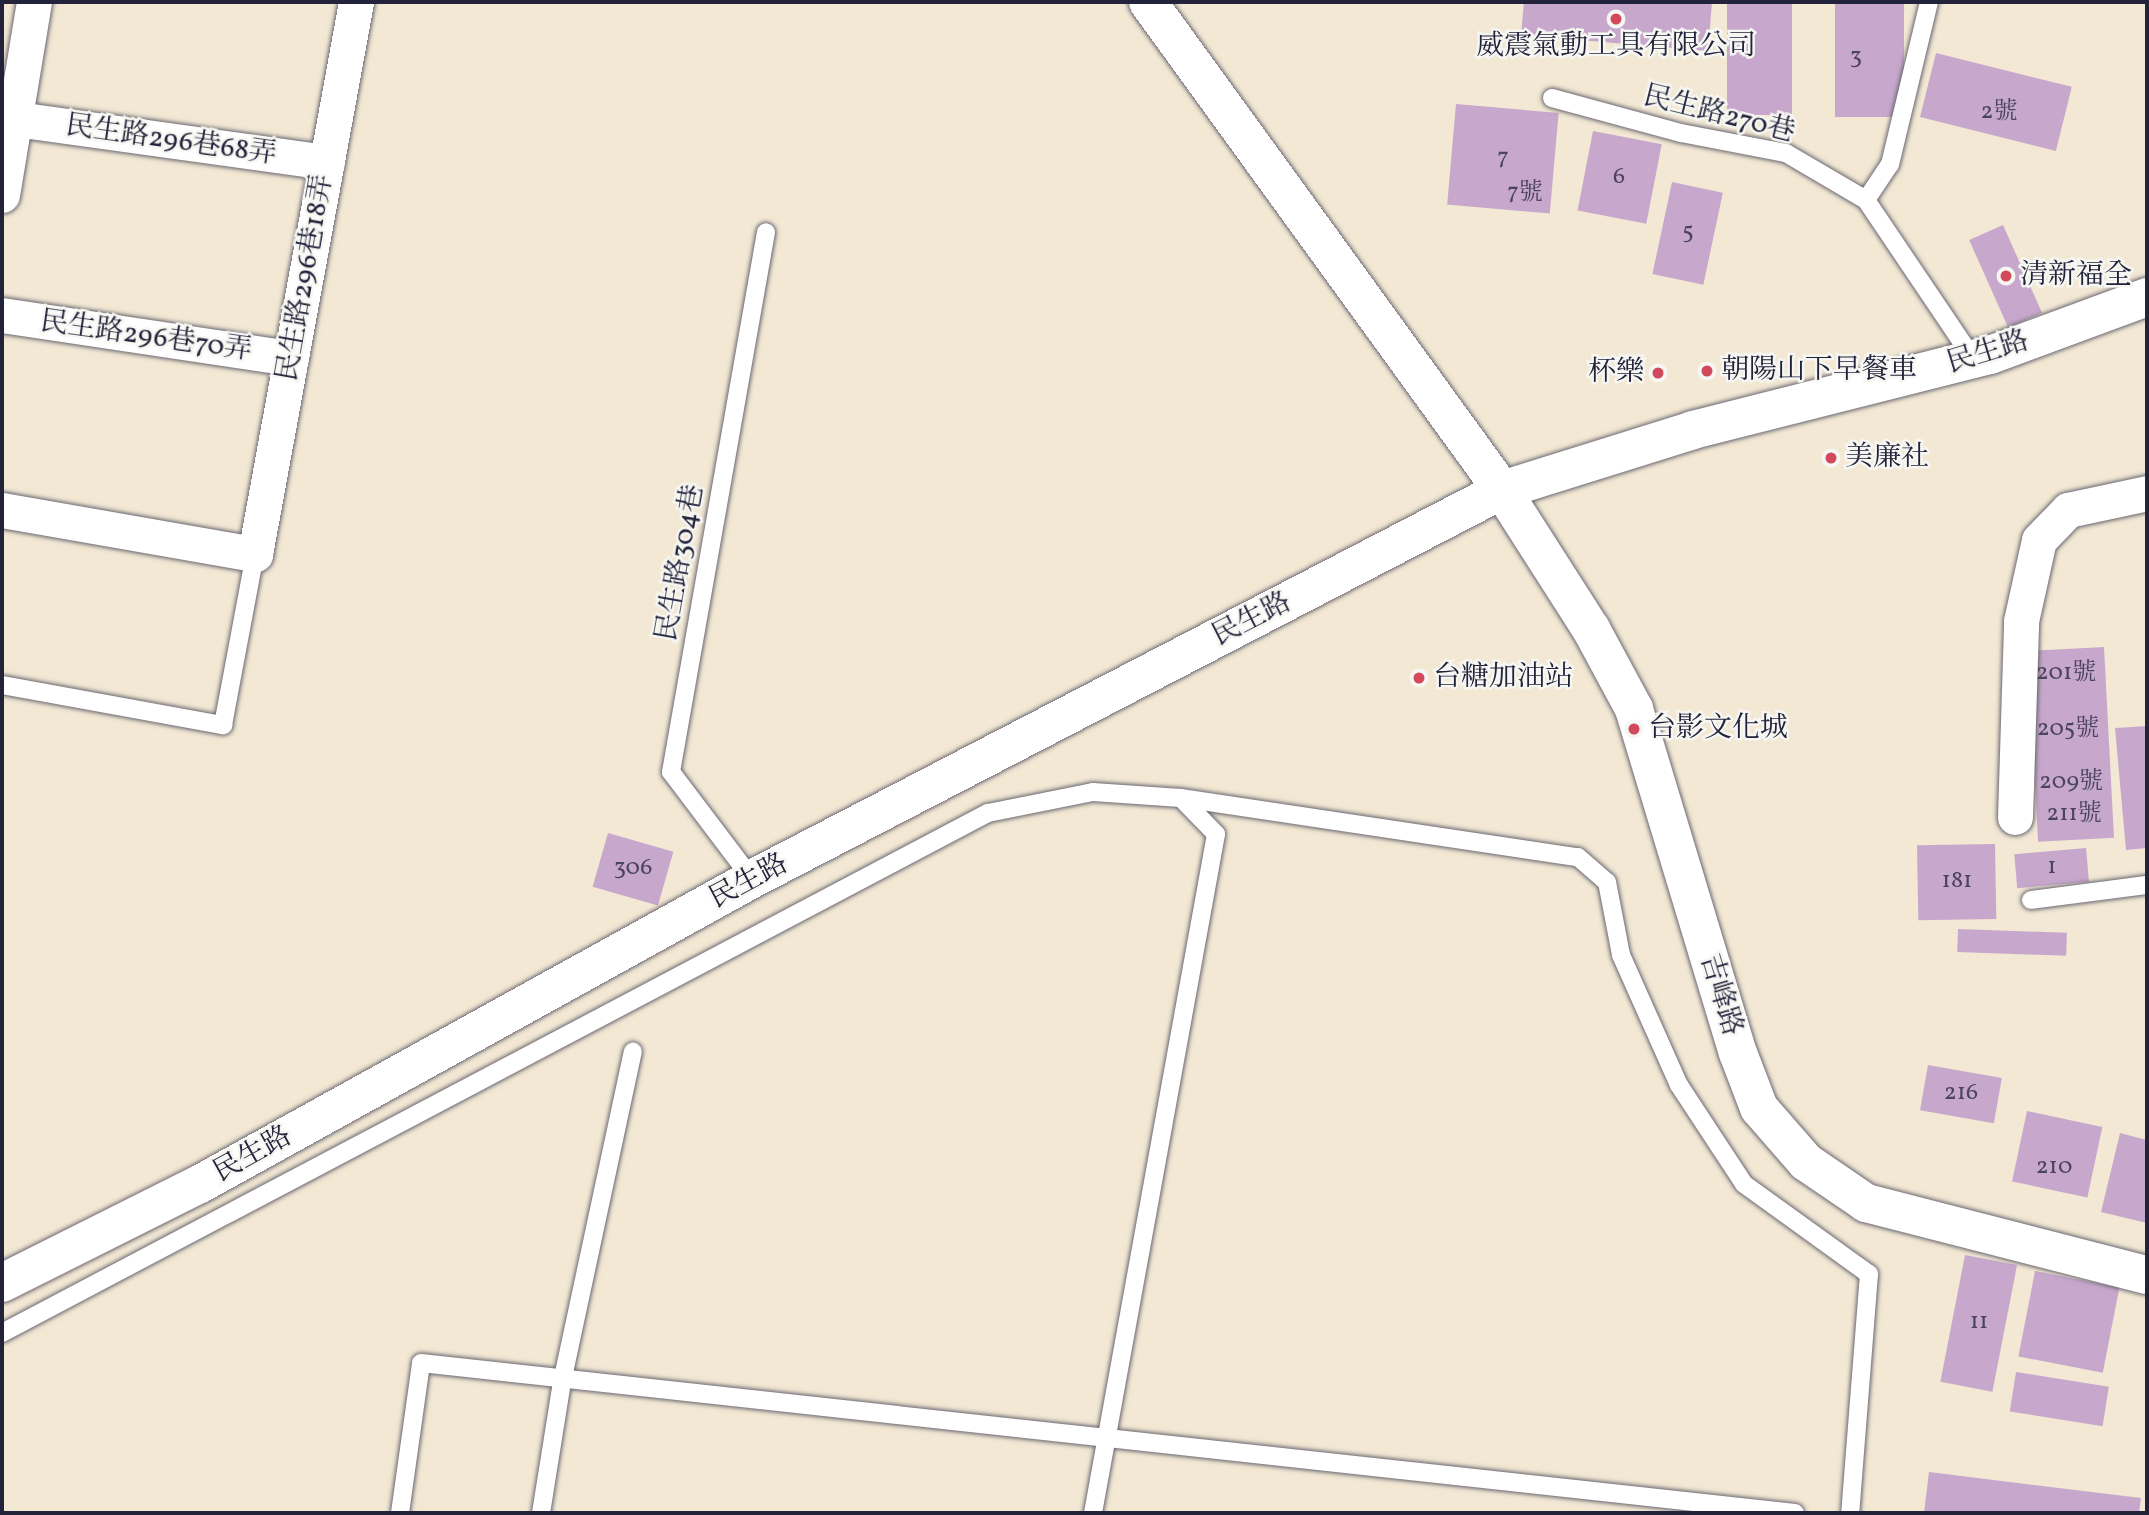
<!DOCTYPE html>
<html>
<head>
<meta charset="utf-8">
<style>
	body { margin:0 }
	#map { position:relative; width:2149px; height:1515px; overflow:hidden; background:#f2e8d4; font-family:Vollkorn,"Noto Serif TC",serif }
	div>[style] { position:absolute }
	.building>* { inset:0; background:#c7a8cc; transform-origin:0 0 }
	.roads { filter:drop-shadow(0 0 2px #6b6771) drop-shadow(0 0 2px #6b6771) }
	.lane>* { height:18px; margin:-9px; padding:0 9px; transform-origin:9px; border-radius:9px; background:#fff }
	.street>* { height:35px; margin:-17.5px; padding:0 17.5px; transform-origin:17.5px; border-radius:17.5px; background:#fff }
	.secondary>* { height:38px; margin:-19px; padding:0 19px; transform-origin:19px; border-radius:19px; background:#fff }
	.dots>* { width:19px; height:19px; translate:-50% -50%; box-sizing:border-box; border:4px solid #f6f6f2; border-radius:50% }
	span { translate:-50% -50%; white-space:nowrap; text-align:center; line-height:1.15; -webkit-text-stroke:5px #f6f6f2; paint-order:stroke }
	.number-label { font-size:24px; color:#4b445f }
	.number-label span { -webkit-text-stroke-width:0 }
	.poi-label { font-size:28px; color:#22223b }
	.left { translate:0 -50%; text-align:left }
	.right { translate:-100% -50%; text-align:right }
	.street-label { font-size:28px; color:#22223b }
	.frame { position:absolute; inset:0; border:4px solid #22223b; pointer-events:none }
</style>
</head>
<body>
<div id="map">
	<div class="building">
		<div style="clip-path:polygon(1524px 2px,1712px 2px,1708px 51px,1521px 35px)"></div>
		<div style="left:1727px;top:2px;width:65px;height:113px"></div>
		<div style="left:1835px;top:2px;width:69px;height:115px"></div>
		<div style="left:1936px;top:53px;width:140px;height:66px;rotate:14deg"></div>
		<div style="left:1456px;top:104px;width:103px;height:101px;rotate:5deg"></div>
		<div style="left:1593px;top:131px;width:70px;height:81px;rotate:11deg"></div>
		<div style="left:1672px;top:182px;width:52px;height:94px;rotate:12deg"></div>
		<div style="left:2003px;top:225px;width:96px;height:37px;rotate:66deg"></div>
		<div style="left:2104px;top:647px;width:191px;height:76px;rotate:87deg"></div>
		<div style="clip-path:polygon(2147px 726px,2147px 848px,2126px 850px,2115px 728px)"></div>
		<div style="left:608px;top:833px;width:68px;height:56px;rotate:16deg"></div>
		<div style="left:1995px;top:844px;width:75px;height:78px;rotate:89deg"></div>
		<div style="left:2086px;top:848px;width:34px;height:72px;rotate:85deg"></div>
		<div style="left:1958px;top:929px;width:109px;height:23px;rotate:2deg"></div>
		<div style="left:1928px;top:1065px;width:75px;height:46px;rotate:10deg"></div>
		<div style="left:2027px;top:1111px;width:77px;height:72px;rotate:12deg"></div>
		<div style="clip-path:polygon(2120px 1133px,2147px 1140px,2147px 1223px,2101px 1212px)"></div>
		<div style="left:1965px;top:1255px;width:53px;height:129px;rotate:11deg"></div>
		<div style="left:2035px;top:1271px;width:86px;height:87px;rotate:11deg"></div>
		<div style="left:2016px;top:1372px;width:94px;height:40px;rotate:9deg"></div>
		<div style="clip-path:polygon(1929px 1472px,2141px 1498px,2139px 1513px,1924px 1513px)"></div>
	</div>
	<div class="roads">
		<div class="lane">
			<div style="left:1929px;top:2px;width:167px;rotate:103.5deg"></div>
			<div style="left:1890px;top:164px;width:43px;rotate:123.7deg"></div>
			<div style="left:1866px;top:200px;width:193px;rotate:56deg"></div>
			<div style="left:1552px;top:98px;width:134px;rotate:15.2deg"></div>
			<div style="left:1681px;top:133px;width:107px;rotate:10.8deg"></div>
			<div style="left:1786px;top:153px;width:93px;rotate:30.4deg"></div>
			<div style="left:2px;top:685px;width:225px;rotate:10.3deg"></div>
			<div style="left:223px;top:725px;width:174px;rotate:-79.4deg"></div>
			<div style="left:752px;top:879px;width:134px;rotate:-127.1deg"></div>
			<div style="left:671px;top:772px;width:548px;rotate:-80.02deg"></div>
			<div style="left:2031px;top:900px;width:117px;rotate:-7.4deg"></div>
			<div style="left:2px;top:1333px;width:1115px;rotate:-27.81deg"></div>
			<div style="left:988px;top:813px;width:107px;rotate:-11.3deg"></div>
			<div style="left:1093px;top:792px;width:88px;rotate:3.9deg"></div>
			<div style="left:1181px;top:798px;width:401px;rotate:8.5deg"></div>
			<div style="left:1578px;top:857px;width:38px;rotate:41deg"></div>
			<div style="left:1607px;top:882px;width:74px;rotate:79.1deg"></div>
			<div style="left:1621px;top:955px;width:142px;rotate:66deg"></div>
			<div style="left:1679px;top:1085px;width:118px;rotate:56.7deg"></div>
			<div style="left:1744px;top:1184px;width:154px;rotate:35.8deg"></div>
			<div style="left:1869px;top:1274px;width:240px;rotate:94.5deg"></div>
			<div style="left:400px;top:1513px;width:151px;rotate:-82deg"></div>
			<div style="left:421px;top:1363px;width:1382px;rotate:6.23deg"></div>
			<div style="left:541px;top:1513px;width:133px;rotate:-80.9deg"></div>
			<div style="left:562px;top:1382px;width:338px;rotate:-77.9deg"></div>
			<div style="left:1093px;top:1513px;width:690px;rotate:-79.73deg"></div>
			<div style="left:1216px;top:834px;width:50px;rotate:-134.2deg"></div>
		</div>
		<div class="street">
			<div style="left:2px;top:117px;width:328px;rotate:7.9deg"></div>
			<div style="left:2px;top:195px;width:196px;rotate:-80.6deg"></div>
			<div style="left:2px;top:315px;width:292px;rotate:8.5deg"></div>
			<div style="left:2px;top:510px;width:257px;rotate:9.9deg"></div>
			<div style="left:255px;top:554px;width:561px;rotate:-79.63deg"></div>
			<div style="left:2015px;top:817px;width:196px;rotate:-88.2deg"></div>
			<div style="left:2021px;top:621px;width:83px;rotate:-77.5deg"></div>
			<div style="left:2039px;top:540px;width:42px;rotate:-46deg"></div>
			<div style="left:2068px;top:510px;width:81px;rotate:-12.1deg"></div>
		</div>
		<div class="secondary">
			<div style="left:1148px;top:2px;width:603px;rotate:54.04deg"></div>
			<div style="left:1502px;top:490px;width:165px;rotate:57.4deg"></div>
			<div style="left:1591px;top:629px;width:91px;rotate:61.7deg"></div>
			<div style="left:1634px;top:709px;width:359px;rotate:73.2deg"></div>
			<div style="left:1738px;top:1053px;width:59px;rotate:69.1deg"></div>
			<div style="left:1759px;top:1108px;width:72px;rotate:49deg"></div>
			<div style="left:1806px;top:1162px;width:73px;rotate:34.3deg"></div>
			<div style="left:1866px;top:1203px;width:290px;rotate:14.4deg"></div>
			<div style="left:2px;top:1283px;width:221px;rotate:-26.6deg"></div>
			<div style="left:200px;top:1184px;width:631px;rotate:-28.92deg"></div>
			<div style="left:752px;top:879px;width:845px;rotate:-27.41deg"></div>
			<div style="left:1502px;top:490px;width:200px;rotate:-17.4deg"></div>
			<div style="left:1693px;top:430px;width:306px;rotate:-14.2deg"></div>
			<div style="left:1990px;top:355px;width:167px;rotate:-20.3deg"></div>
		</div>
	</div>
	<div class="dots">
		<div style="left:1616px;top:19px;background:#d1495b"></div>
		<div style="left:2006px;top:276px;background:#d1495b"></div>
		<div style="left:1707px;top:371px;background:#d1495b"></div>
		<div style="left:1658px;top:373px;background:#d1495b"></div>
		<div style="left:1831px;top:458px;background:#d1495b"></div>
		<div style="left:1419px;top:678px;background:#d1495b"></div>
		<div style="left:1634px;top:729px;background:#d1495b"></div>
	</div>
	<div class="number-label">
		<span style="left:1856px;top:58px">3</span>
		<span style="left:1999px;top:113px">2號</span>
		<span style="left:1503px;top:159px">7</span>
		<span style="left:1619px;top:178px">6</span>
		<span style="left:1525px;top:194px">7號</span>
		<span style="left:1688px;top:233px">5</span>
		<span style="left:2066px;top:674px">201號</span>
		<span style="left:2068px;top:730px">205號</span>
		<span style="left:2071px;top:783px">209號</span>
		<span style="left:2074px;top:815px">211號</span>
		<span style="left:2052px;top:868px">1</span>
		<span style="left:633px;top:869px">306</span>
		<span style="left:1957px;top:882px">181</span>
		<span style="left:1961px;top:1094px">216</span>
		<span style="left:2054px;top:1168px">210</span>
		<span style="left:1979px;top:1323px">11</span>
	</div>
	<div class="poi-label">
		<span style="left:1616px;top:47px">威震氣動工具有限公司</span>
		<span class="left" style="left:2020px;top:276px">清新福全</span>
		<span class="left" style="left:1721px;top:371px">朝陽山下早餐車</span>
		<span class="right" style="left:1644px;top:373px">杯樂</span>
		<span class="left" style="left:1845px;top:458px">美廉社</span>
		<span class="left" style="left:1433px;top:678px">台糖加油站</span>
		<span class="left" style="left:1648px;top:729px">台影文化城</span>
	</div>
	<div class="street-label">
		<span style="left:1719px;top:115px;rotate:14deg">民生路270巷</span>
		<span style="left:171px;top:141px;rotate:8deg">民生路296巷68弄</span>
		<span style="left:306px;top:278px;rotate:-80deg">民生路296巷18弄</span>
		<span style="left:146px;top:337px;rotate:8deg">民生路296巷70弄</span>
		<span style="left:1988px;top:353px;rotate:-17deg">民生路</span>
		<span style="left:681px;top:563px;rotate:-80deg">民生路304巷</span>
		<span style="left:1252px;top:620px;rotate:-27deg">民生路</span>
		<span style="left:749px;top:882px;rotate:-28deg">民生路</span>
		<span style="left:1720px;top:995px;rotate:73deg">吉峰路</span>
		<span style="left:253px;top:1155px;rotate:-29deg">民生路</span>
	</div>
	<div class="frame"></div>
</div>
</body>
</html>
